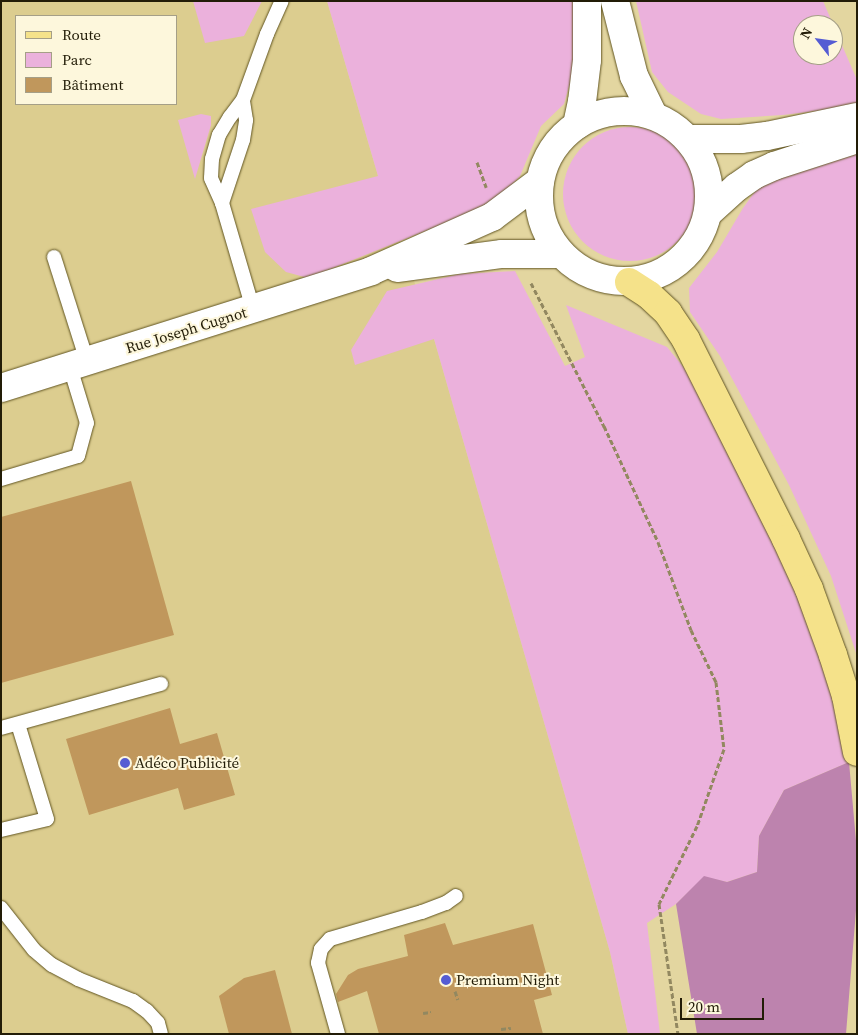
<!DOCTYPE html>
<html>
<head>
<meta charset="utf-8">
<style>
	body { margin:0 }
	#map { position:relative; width:858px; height:1035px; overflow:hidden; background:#e3d6a0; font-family:"Source Serif 4",serif }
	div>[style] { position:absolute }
	.built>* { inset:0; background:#dccd8f }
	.green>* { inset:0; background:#ebb1dc }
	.round { border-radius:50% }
	.forest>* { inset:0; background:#bd83ae }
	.building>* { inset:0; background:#c0975c }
	.path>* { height:3px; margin-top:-1.5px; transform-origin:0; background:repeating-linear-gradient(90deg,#928860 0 5px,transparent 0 7.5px) }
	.roads { filter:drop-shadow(0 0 1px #615522) drop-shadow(0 0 1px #615522) }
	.service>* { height:14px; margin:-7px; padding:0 7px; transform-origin:7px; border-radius:7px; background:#fff }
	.minor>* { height:28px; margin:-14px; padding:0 14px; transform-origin:14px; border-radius:14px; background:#fff }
	.secondary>* { height:28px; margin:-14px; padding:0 14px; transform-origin:14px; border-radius:14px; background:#fff }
	.secondary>.ring { margin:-14px; padding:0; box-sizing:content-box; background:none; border:28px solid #fff; border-radius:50% }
	.primary>* { height:28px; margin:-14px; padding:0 14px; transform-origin:14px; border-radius:14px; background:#f5e28a }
	.dots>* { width:14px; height:14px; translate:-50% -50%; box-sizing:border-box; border:2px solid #fdf7dc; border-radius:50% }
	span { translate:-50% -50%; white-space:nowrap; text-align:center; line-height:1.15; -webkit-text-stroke:4px #fdf7dc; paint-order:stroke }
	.street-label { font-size:15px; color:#221c07 }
	.poi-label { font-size:15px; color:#221c07 }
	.left { translate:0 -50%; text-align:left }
	.frame { position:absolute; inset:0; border:2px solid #221c07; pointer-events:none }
	.legend { position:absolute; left:15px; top:15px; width:162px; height:90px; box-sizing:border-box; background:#fdf7dc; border:1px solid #a59f87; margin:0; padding:6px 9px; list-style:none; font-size:15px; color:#221c07 }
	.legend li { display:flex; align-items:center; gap:10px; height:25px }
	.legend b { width:25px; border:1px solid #a59f87 }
	.north { position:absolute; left:793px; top:15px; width:50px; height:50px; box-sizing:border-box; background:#fdf7dc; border:1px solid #a59f87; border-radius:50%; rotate:300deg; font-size:14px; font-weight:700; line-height:20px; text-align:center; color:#221c07 }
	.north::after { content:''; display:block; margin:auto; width:18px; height:22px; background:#555cd3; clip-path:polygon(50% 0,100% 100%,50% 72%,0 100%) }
	.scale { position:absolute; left:680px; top:998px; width:84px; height:22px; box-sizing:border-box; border:2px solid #221c07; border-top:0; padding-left:6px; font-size:15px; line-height:18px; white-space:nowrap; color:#221c07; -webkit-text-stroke:4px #fdf7dc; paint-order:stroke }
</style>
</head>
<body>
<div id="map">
	<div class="built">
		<div style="clip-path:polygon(evenodd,1px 1px,327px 1px,378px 176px,434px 339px,610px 952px,628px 1034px,1px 1034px,1px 1px,16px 16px,176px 16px,176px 104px,16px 104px,16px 16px)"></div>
	</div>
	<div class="green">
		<div style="clip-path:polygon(193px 1px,262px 1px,244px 36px,205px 43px)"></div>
		<div style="clip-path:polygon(327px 1px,576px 1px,575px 65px,564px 104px,541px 126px,520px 176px,504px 193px,480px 209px,308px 278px,286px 272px,265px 252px,251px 209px,378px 176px)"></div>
		<div style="clip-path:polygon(evenodd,636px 1px,823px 1px,857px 80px,857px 106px,783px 115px,721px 119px,701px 114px,668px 92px,652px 72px,636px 1px,803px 25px,833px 25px,833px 55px,803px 55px,803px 25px)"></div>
		<div style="clip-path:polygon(201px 114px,211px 116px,211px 125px,195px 179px,178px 120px)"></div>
		<div class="round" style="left:563px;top:127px;width:134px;height:134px"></div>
		<div style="clip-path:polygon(857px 150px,857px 656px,831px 576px,789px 485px,720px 356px,690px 312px,689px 288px,717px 252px,743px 208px,759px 186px)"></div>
		<div style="clip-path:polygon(515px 271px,565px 366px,585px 357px,566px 305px,667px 347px,690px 375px,785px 558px,816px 639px,841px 721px,849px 762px,784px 790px,759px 836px,757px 872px,727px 882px,704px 877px,676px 904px,647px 923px,660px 1034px,628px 1034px,610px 952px,434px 339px,355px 365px,351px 350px,387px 291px,460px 274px)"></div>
	</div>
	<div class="forest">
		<div style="clip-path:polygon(849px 762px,857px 852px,857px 898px,846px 1034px,697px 1034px,676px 904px,704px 876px,727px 882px,757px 872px,759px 836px,784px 790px)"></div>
	</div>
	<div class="building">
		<div style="clip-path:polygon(131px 481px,174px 635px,1px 683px,1px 517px)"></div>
		<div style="clip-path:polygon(170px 708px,180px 744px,217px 733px,235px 795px,184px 810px,178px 788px,89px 815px,66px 739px)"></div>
		<div style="clip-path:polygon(445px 923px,453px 945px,533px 924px,552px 995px,534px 1000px,543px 1034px,379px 1034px,367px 991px,338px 1002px,336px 994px,348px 975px,358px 969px,408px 956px,404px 935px)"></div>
		<div style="clip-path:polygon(275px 970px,292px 1034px,229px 1034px,219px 996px,244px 978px)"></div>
	</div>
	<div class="path">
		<div style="left:477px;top:162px;width:27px;rotate:70deg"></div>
		<div style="left:531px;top:283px;width:161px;rotate:63deg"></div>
		<div style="left:604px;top:426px;width:128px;rotate:65deg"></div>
		<div style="left:658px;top:542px;width:94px;rotate:69.4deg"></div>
		<div style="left:691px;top:630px;width:58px;rotate:64.3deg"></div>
		<div style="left:716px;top:682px;width:67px;rotate:83.2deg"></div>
		<div style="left:724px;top:749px;width:82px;rotate:109.3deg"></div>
		<div style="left:697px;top:826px;width:87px;rotate:116deg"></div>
		<div style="left:659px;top:904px;width:131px;rotate:81.7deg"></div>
		<div style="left:455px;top:991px;width:9px;rotate:72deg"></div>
		<div style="left:423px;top:1013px;width:8px;rotate:-7deg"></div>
		<div style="left:501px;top:1029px;width:10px;rotate:-6deg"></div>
	</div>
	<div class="roads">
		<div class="service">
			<div style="left:222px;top:203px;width:66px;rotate:-71.6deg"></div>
			<div style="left:243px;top:140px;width:20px;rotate:-81deg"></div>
			<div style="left:246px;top:120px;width:20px;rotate:-99deg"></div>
			<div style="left:54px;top:257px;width:109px;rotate:72.4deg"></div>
			<div style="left:253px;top:309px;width:110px;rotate:-106.3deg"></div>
			<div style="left:222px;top:203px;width:27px;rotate:-114deg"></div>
			<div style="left:211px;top:178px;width:19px;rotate:-87deg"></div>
			<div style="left:212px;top:159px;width:25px;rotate:-74deg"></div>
			<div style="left:219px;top:135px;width:21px;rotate:-59deg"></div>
			<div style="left:230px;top:117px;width:21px;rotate:-53deg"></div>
			<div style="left:243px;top:100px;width:70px;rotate:-70deg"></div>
			<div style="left:267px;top:34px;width:36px;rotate:-66deg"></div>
			<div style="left:1px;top:479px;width:80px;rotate:-16.6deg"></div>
			<div style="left:78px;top:456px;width:34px;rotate:-75deg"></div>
			<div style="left:87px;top:423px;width:59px;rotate:-106.9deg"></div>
			<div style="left:1px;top:728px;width:166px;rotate:-15.4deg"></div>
			<div style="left:1px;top:830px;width:47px;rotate:-13.4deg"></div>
			<div style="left:47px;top:819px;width:99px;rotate:-107deg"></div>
			<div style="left:1px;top:908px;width:53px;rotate:51.8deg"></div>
			<div style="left:34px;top:950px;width:23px;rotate:40deg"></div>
			<div style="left:52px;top:965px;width:30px;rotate:28deg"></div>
			<div style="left:78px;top:979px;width:59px;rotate:21.8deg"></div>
			<div style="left:133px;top:1001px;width:17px;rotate:36deg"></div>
			<div style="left:147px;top:1011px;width:16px;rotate:47deg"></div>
			<div style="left:158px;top:1023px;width:11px;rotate:75deg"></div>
			<div style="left:338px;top:1034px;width:74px;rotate:-105.7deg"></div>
			<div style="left:318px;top:963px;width:14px;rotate:-78deg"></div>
			<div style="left:321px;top:949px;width:13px;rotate:-48deg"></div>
			<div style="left:330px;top:939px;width:96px;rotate:-16.4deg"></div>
			<div style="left:422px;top:912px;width:26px;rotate:-21deg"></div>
			<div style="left:446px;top:903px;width:12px;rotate:-35deg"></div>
		</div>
		<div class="minor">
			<div style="left:397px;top:268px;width:106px;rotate:-7.6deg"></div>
			<div style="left:502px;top:254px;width:59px"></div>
			<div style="left:1px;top:388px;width:388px;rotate:-17.5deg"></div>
			<div style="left:371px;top:271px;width:133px;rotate:-24.1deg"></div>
			<div style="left:492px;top:217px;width:60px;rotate:-36.9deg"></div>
		</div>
		<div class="secondary">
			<div style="left:615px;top:1px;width:77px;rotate:75.8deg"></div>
			<div style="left:634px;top:76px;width:43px;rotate:64deg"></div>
			<div class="ring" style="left:539px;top:111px;width:142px;height:142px"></div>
			<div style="left:577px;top:125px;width:24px;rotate:-78deg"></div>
			<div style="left:582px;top:102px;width:42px;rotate:-83.2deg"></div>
			<div style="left:587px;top:60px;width:59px;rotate:-90deg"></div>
			<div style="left:688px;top:139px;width:53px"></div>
			<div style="left:741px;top:139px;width:26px;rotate:-7deg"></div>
			<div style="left:767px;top:136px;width:92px;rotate:-11.9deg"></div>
			<div style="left:708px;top:213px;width:39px;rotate:-42deg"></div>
			<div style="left:737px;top:187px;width:21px;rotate:-35deg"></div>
			<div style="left:754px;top:175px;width:22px;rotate:-24deg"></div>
			<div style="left:774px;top:166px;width:87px;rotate:-18deg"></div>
		</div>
		<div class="primary">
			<div style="left:629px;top:282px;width:24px;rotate:33deg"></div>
			<div style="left:649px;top:295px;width:26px;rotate:43deg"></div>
			<div style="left:668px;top:313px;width:32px;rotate:56deg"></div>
			<div style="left:686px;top:340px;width:223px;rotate:63.3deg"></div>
			<div style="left:786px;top:539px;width:55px;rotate:65.3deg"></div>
			<div style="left:809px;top:589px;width:70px;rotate:70deg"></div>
			<div style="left:833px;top:655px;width:43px;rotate:72.4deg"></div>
			<div style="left:846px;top:696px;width:57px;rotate:78.9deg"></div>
		</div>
	</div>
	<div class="dots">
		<div style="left:125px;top:763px;background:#555cd3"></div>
		<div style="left:446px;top:980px;background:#555cd3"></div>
	</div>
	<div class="street-label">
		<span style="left:186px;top:330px;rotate:-17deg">Rue Joseph Cugnot</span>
	</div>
	<div class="poi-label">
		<span class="left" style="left:135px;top:763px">Adéco Publicité</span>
		<span class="left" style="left:456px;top:980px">Premium Night</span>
	</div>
	<div class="frame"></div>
	<ul class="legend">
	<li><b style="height:6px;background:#f5e28a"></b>Route</li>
	<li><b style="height:14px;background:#ebb1dc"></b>Parc</li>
	<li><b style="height:14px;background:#c0975c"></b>Bâtiment</li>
	</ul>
	<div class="north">N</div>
	<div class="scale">20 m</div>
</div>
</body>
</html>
